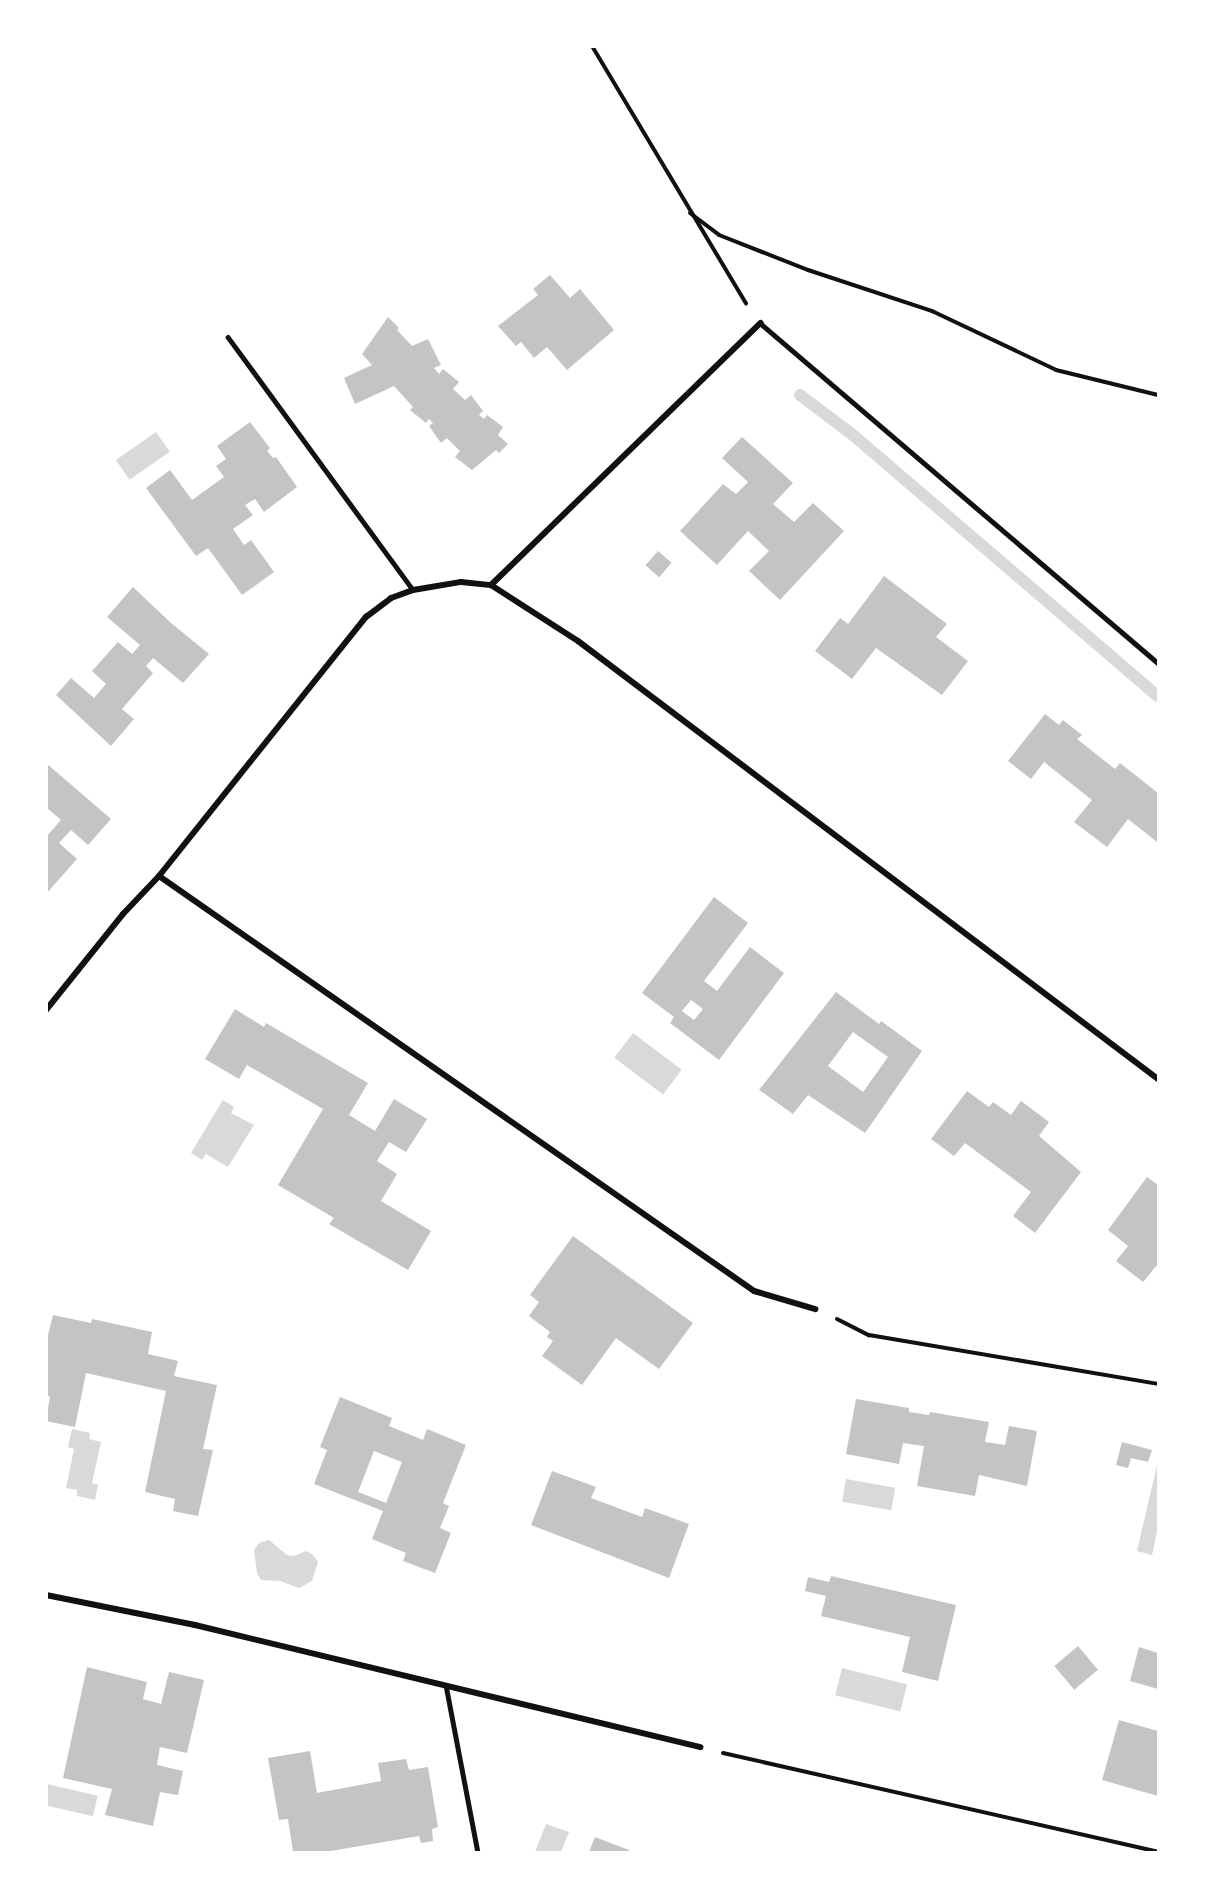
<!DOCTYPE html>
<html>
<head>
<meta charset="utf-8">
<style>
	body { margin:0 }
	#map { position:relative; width:1205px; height:1899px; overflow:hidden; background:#fff; font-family:"Roboto Condensed",sans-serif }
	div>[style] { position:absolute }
	.water>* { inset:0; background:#d9d9d9; transform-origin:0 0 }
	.stream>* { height:12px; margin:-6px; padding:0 6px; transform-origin:6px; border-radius:6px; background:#d9d9d9 }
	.building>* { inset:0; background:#c4c4c4; transform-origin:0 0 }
	.path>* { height:4px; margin:-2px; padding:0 2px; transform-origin:2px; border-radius:2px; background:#111 }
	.service>* { height:4.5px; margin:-2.25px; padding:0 2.25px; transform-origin:2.25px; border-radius:2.25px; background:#111 }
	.minor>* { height:6px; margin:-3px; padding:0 3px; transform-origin:3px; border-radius:3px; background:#111 }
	span { translate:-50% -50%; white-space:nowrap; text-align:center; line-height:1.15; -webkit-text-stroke:4.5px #fff; paint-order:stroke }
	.frame { position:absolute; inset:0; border:48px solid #fff; pointer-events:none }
</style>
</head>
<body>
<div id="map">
	<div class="water">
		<div style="left:156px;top:432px;width:24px;height:49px;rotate:55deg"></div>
		<div style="left:633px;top:1033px;width:61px;height:31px;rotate:37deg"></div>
		<div style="clip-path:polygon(223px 1100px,234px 1107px,231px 1113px,254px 1125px,228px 1167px,206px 1154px,202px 1160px,191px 1153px)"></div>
		<div style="clip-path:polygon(72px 1429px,90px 1433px,89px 1439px,101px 1442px,92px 1483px,98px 1485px,95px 1500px,77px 1496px,77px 1490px,66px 1488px,74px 1449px,68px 1447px)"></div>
		<div style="clip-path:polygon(1158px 1461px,1158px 1528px,1152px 1555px,1137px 1551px)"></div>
		<div style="left:846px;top:1479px;width:50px;height:23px;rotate:10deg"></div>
		<div style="clip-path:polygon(269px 1540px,287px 1555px,294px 1556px,306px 1551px,312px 1554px,318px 1562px,312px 1581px,299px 1588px,280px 1581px,261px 1580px,257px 1573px,254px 1550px,259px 1543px)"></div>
		<div style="left:842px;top:1668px;width:67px;height:28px;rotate:14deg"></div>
		<div style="left:47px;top:1784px;width:52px;height:21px;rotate:13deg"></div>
		<div style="clip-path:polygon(546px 1824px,569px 1832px,561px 1852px,535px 1852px)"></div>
	</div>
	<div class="stream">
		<div style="left:800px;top:395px;width:66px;rotate:37deg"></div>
		<div style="left:853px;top:435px;width:401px;rotate:40.6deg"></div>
	</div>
	<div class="building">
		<div style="clip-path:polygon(550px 275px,570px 298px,580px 289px,614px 330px,567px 370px,547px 347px,534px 358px,521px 342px,516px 346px,498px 326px,538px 295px,533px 289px)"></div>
		<div style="clip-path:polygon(388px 317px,399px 328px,397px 330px,412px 346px,428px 339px,441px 365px,434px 368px,439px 374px,443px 369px,459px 382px,453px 389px,465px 400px,471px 395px,483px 411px,479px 415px,484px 419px,487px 415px,503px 427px,498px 435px,508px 444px,499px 453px,496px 450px,472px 470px,455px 457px,460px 451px,447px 438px,441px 443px,429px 426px,433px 423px,429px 419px,426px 423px,410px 410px,413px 407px,394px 386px,355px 404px,344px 378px,372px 365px,362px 354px)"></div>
		<div style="clip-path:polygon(250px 422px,270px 448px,267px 451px,273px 458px,276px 457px,297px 487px,264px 512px,255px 499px,245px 505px,253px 515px,233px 529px,244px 545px,251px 540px,274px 572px,242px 595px,208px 548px,196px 556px,146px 488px,170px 470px,192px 500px,224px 477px,216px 466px,226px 459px,217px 446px)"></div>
		<div style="clip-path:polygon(742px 437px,793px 483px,773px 504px,794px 522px,813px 503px,844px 531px,780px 600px,749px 571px,769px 551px,748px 531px,717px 565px,680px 531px,723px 484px,736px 494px,748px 482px,722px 458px)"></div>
		<div style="left:658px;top:551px;width:18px;height:19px;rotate:41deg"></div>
		<div style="clip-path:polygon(884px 576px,947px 624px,936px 637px,968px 661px,942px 695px,876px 648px,852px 679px,815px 651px,840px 618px,848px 624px)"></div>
		<div style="clip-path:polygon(133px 587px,171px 623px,209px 654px,183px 683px,153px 658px,146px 666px,153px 673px,122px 709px,134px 719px,111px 746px,56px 695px,71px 678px,94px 698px,106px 684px,92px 671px,118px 642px,132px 654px,140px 645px,107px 617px)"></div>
		<div style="clip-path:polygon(1045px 714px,1059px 725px,1063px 720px,1082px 735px,1077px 739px,1115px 769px,1120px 763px,1158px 793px,1157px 842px,1128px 819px,1107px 847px,1074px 822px,1092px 800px,1044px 762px,1031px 779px,1008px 761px)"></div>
		<div style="clip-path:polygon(46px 763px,111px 819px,88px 845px,71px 830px,59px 843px,77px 859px,46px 894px,46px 837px,61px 820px,46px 807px)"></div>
		<div style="clip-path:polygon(evenodd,714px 897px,748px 923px,704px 981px,717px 991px,750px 947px,784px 973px,719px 1060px,670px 1023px,674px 1017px,642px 993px,714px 897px,691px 1000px,703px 1009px,694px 1020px,682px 1011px,691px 1000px)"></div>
		<div style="clip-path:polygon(evenodd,836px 992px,879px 1024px,881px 1021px,922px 1051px,865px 1133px,808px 1095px,793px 1114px,759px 1090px,836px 992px,853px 1032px,888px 1057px,863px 1092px,828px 1066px,853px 1032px)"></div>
		<div style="clip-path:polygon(235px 1009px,264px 1027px,266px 1023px,368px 1083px,349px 1115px,375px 1131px,394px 1099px,427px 1119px,406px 1152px,389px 1142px,377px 1161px,397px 1174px,381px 1201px,431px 1231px,408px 1270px,329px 1224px,334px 1218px,278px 1185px,323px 1109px,247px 1065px,239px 1079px,205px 1059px)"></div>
		<div style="clip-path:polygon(967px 1091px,989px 1107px,993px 1102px,1011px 1115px,1021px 1101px,1049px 1122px,1039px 1136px,1081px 1172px,1035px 1233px,1013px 1216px,1031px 1192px,965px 1143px,954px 1156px,931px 1139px)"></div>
		<div style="clip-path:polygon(1147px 1177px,1158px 1185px,1158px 1268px,1156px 1266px,1143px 1282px,1116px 1261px,1128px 1246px,1108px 1230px)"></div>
		<div style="clip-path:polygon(573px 1236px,693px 1323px,659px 1369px,616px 1338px,582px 1385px,542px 1356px,553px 1341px,547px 1337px,550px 1332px,529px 1316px,539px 1302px,530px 1295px)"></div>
		<div style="clip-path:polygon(53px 1315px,91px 1323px,92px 1319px,152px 1332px,148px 1354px,178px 1361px,174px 1376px,217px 1385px,203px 1449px,213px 1450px,198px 1516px,173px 1511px,175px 1499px,145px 1492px,166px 1391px,86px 1373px,75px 1427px,46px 1421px,50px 1396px,46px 1396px,46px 1343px)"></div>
		<div style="clip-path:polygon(evenodd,340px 1397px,392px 1418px,389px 1426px,423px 1440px,427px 1429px,466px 1445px,443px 1503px,449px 1506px,440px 1528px,451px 1533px,435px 1573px,403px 1561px,406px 1553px,372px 1539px,383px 1511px,314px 1484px,327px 1450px,320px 1447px,340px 1397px,374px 1451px,402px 1462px,386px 1503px,358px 1492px,374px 1451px)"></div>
		<div style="clip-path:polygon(856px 1399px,909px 1408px,909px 1412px,929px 1415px,930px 1412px,989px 1422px,985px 1442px,1005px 1445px,1009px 1426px,1037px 1431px,1027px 1486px,979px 1475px,975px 1496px,917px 1486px,924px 1446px,903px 1443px,899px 1464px,846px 1454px)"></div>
		<div style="clip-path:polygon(1122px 1442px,1152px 1450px,1148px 1462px,1131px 1458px,1128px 1468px,1116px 1465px)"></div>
		<div style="clip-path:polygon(552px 1471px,596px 1487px,591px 1498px,642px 1517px,645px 1508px,689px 1524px,669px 1578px,531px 1525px)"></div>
		<div style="clip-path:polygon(831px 1576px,956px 1605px,938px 1681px,902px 1672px,910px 1637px,821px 1616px,826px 1596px,805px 1591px,808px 1577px,829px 1582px)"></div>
		<div style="left:1078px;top:1646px;width:31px;height:31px;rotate:50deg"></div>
		<div style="clip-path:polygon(1139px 1647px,1158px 1653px,1158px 1689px,1130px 1681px)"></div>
		<div style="clip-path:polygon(87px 1667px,147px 1682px,143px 1699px,161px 1704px,169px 1672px,204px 1680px,187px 1753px,160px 1747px,157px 1765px,183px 1771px,178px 1795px,160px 1792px,153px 1826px,105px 1815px,112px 1789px,63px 1778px)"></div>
		<div style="clip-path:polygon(1119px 1720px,1158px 1731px,1158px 1796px,1102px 1780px)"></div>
		<div style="clip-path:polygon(310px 1751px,317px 1793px,381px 1781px,378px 1763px,406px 1759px,409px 1770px,428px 1767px,438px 1827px,432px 1829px,433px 1841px,421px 1843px,419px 1836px,325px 1852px,293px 1852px,288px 1819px,279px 1820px,268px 1758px)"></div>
		<div style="clip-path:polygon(595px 1837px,629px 1850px,628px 1852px,589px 1852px)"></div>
	</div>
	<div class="path">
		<div style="left:592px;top:46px;width:300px;rotate:59.1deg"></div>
		<div style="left:690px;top:213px;width:36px;rotate:37deg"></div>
		<div style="left:719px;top:235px;width:96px;rotate:21.5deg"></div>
		<div style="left:808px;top:270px;width:131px;rotate:18.3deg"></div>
		<div style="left:932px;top:311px;width:137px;rotate:25.4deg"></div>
		<div style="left:1056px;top:370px;width:105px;rotate:13.8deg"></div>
		<div style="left:837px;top:1319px;width:36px;rotate:27deg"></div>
		<div style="left:869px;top:1335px;width:293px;rotate:9.6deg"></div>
		<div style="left:723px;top:1753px;width:446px;rotate:12.8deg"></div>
	</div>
	<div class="service">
		<div style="left:760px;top:323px;width:523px;rotate:40.51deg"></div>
		<div style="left:228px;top:337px;width:313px;rotate:53.8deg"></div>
		<div style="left:446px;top:1685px;width:170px;rotate:79.2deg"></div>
	</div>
	<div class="minor">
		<div style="left:491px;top:585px;width:376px;rotate:-44.2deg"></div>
		<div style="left:159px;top:876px;width:725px;rotate:34.89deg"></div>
		<div style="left:754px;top:1291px;width:64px;rotate:16.4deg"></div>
		<div style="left:46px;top:1010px;width:123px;rotate:-51.3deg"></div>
		<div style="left:123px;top:914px;width:52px;rotate:-46.5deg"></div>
		<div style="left:159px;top:876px;width:332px;rotate:-51.4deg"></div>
		<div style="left:366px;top:617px;width:31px;rotate:-37deg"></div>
		<div style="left:391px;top:598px;width:23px;rotate:-20deg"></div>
		<div style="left:413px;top:590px;width:49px;rotate:-9.5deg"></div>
		<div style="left:461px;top:582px;width:30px;rotate:6deg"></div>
		<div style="left:491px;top:585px;width:103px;rotate:32.8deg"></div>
		<div style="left:578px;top:641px;width:727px;rotate:37.06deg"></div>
		<div style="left:46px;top:1595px;width:152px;rotate:11.4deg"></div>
		<div style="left:195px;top:1625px;width:520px;rotate:13.58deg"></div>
	</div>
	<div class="frame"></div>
</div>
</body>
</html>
